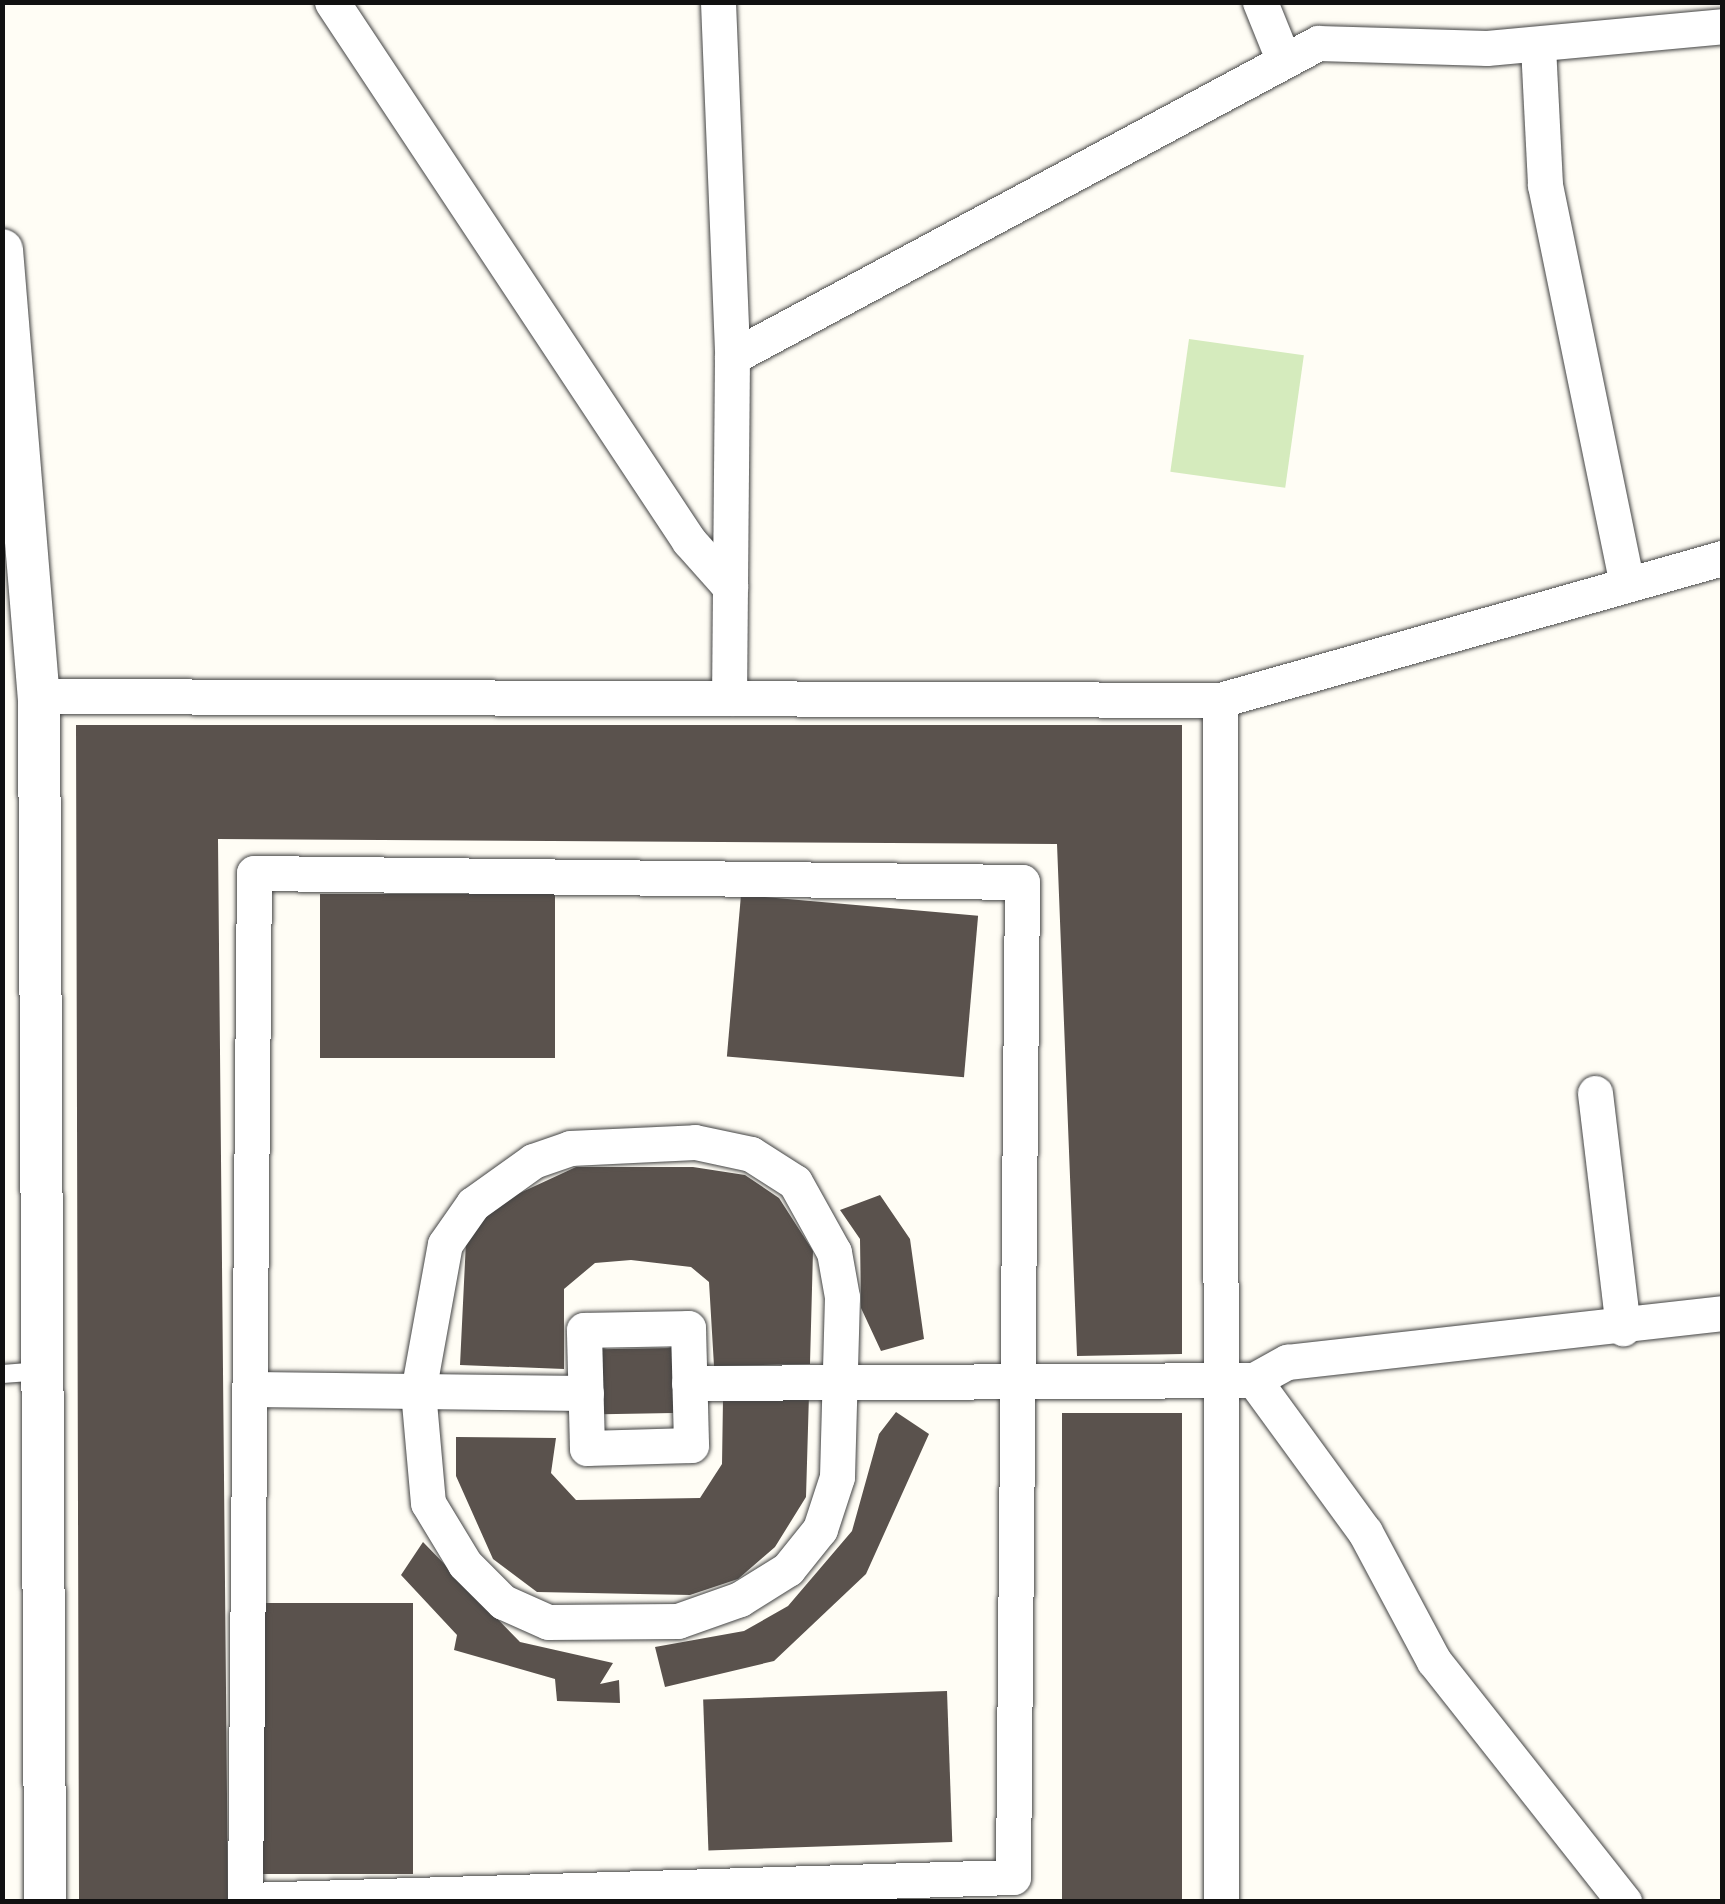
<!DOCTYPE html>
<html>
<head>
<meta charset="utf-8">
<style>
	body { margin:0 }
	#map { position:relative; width:1725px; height:1904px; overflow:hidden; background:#fffdf5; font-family:Lora,serif }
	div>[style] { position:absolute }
	.green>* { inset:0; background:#d5ebbd; transform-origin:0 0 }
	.building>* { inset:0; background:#5a524d; transform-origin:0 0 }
	.roads { filter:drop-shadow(0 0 2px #444) drop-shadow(0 0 2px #444) }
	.service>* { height:18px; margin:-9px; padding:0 9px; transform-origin:9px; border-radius:9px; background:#fff }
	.minor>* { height:35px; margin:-17.5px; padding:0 17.5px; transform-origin:17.5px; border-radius:17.5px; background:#fff }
	.tertiary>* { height:42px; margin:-21px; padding:0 21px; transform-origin:21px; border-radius:21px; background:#fff }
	span { translate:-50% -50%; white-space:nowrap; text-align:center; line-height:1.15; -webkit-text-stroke:10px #fff; paint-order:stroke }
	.frame { position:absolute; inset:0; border:5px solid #111; pointer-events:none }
</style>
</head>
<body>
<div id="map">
	<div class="green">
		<div style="left:1189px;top:339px;width:116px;height:134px;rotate:8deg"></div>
	</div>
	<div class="building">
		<div style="clip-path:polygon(76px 725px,1182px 725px,1182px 1354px,1077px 1356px,1057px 844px,218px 839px,228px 1902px,79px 1902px)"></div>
		<div style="left:555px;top:894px;width:164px;height:235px;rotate:90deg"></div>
		<div style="left:741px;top:895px;width:238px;height:162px;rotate:5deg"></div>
		<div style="clip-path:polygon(576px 1167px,693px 1167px,745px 1175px,779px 1198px,813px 1251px,810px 1364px,714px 1366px,709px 1282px,691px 1267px,631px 1260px,595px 1263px,564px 1289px,564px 1369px,460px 1365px,466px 1241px,498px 1203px)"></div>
		<div style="clip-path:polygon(880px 1195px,910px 1239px,924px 1339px,881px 1351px,861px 1308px,860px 1239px,840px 1210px)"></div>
		<div style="left:672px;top:1348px;width:65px;height:71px;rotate:89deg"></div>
		<div style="clip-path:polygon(809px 1394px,806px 1497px,775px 1547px,738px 1579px,690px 1595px,537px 1592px,493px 1559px,456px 1476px,456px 1437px,556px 1438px,551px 1473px,576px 1500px,700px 1498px,722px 1464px,723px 1399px)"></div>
		<div style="clip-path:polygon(896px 1412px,929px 1434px,866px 1574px,774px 1661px,665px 1687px,655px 1647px,744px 1631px,788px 1606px,852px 1531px,879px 1434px)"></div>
		<div style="left:1182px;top:1413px;width:489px;height:120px;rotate:90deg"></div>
		<div style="clip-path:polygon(423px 1542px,520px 1642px,613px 1663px,600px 1684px,619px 1680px,620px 1703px,557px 1701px,555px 1679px,454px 1650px,457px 1635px,401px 1575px)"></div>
		<div style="left:413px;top:1603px;width:271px;height:152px;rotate:90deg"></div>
		<div style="left:947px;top:1691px;width:151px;height:244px;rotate:88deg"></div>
	</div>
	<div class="roads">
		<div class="service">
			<div style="left:2px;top:1374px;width:40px;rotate:-4.3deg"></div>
		</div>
		<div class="minor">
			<div style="left:332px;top:2px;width:647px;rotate:56.48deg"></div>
			<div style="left:689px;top:541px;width:62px;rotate:48.3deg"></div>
			<div style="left:718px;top:2px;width:355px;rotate:87.7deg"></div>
			<div style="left:732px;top:357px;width:341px;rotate:90.5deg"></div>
			<div style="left:1260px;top:2px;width:61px;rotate:68deg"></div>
			<div style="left:1538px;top:46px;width:139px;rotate:87.1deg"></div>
			<div style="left:1545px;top:185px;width:404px;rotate:78.4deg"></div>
			<div style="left:732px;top:357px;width:665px;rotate:-28.18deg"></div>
			<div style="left:1318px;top:43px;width:169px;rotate:1.7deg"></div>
			<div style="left:1487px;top:48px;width:236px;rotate:-5.3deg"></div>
			<div style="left:39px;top:696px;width:1181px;rotate:0.19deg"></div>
			<div style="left:1220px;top:700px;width:1202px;rotate:89.95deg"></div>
			<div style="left:1220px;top:700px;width:522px;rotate:-15.79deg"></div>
			<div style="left:254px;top:873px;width:768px;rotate:0.67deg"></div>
			<div style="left:1022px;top:882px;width:995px;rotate:90.52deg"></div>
			<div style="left:1013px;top:1877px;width:768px;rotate:178.28deg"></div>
			<div style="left:245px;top:1900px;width:1027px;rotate:-89.5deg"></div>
			<div style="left:1595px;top:1093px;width:237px;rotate:83.2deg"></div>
			<div style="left:695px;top:1142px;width:57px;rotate:12.1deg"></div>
			<div style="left:751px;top:1154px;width:52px;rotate:32.5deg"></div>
			<div style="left:795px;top:1182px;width:80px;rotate:60.9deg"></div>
			<div style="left:834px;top:1252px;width:46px;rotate:79.9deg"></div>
			<div style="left:842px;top:1297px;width:180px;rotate:91.6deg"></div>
			<div style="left:837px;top:1477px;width:55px;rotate:108.1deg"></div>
			<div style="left:820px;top:1529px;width:51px;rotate:128.7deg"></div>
			<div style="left:788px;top:1569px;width:57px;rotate:148deg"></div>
			<div style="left:740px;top:1599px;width:66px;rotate:160.5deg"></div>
			<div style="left:678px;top:1621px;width:130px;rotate:179.6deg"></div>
			<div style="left:548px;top:1622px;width:49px;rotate:-156deg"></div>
			<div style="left:503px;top:1602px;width:54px;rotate:-135deg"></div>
			<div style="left:465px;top:1564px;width:71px;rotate:-121.2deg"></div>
			<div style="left:428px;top:1503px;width:111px;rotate:-95.1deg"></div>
			<div style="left:418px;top:1392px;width:150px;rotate:-79.7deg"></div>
			<div style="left:445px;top:1244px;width:49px;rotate:-55deg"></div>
			<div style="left:473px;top:1204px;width:74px;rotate:-35.6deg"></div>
			<div style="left:533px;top:1161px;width:39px;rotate:-19deg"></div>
			<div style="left:570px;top:1148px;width:125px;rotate:-2.7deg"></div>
			<div style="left:688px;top:1328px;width:117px;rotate:88.5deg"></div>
			<div style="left:691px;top:1445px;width:104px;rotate:178.3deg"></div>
			<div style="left:587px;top:1448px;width:118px;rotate:-91.5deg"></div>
			<div style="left:584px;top:1330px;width:104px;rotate:-1.1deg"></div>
			<div style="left:1254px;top:1380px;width:38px;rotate:-29deg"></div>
			<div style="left:1287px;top:1362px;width:438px;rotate:-6.4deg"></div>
			<div style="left:689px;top:1383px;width:565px;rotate:-0.3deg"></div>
			<div style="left:1254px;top:1380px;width:188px;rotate:53.9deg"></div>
			<div style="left:1365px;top:1532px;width:146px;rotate:61.9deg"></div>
			<div style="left:1434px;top:1661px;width:307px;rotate:51.7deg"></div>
			<div style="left:250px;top:1389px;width:336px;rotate:0.7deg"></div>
		</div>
		<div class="tertiary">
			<div style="left:2px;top:250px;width:448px;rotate:85.3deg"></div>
			<div style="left:39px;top:696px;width:1206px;rotate:89.71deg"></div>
		</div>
	</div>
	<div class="frame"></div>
</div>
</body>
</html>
